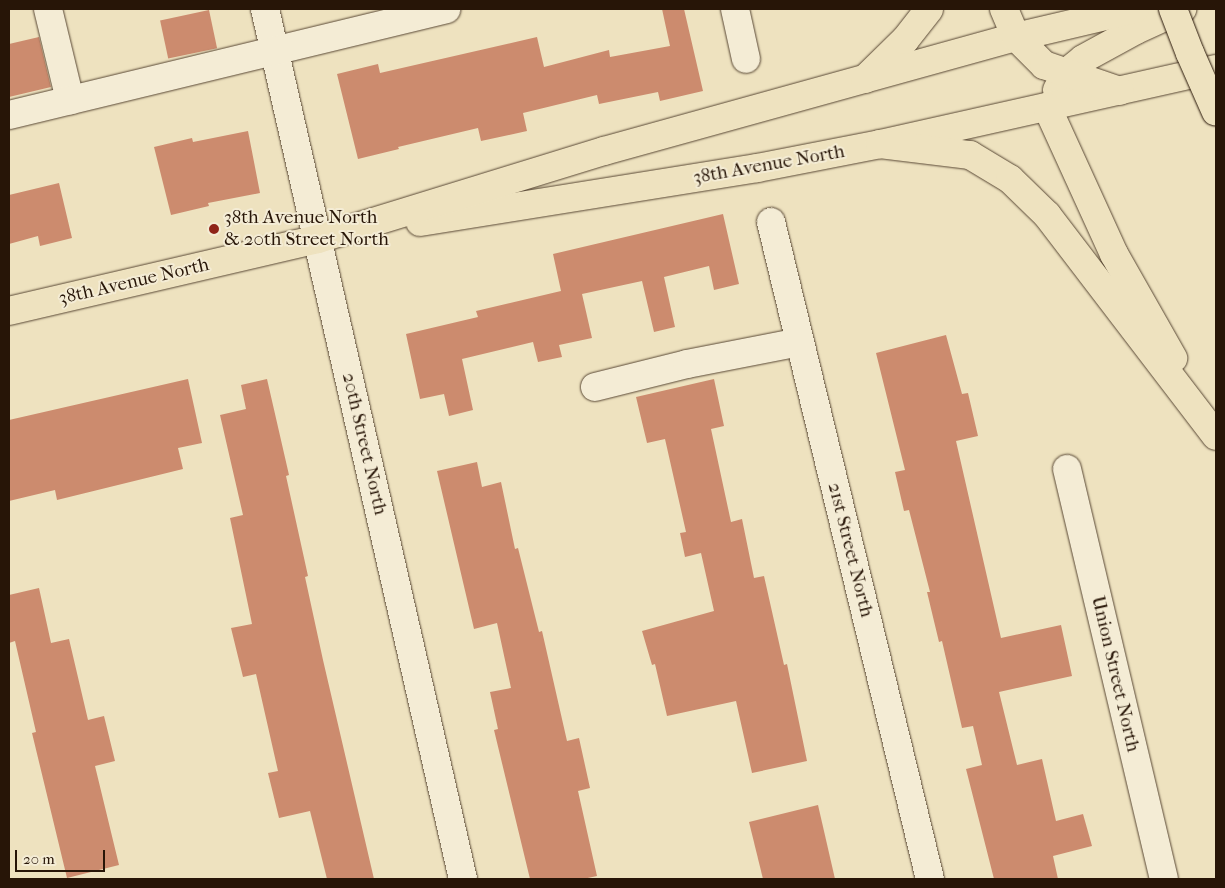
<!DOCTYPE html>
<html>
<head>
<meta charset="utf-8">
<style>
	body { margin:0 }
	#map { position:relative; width:1225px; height:888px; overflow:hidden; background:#eee2bf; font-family:"IM FELL French Canon",serif }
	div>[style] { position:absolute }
	.building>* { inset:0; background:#cc8b6e; transform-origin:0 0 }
	.roads { filter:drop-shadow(0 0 1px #594835) drop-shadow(0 0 1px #594835) }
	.minor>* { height:28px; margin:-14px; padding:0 14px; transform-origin:14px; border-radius:14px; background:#f4ecd5 }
	.major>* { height:28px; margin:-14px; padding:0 14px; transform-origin:14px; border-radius:14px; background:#eee2bf }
	.highway>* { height:28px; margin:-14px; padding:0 14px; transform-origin:14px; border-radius:14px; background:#eee2bf }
	.bridges { filter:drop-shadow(0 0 1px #271507) drop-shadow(0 0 1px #271507) }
	.highway-bridge>* { height:28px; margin:-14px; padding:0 14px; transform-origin:14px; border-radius:14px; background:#eee2bf }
	.dots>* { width:14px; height:14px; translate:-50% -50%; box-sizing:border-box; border:2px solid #f4ecd5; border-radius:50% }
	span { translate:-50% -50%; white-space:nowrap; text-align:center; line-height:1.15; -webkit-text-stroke:4px #f4ecd5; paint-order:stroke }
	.street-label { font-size:19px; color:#271507 }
	.poi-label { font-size:19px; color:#271507 }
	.left { translate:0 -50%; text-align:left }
	.frame { position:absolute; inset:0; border:10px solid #271507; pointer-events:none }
	.scale { position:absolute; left:15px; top:850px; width:90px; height:22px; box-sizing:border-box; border:2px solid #271507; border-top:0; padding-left:6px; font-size:15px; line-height:18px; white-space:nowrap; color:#271507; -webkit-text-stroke:4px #f4ecd5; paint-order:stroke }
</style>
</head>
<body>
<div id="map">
	<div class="building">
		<div style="clip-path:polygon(662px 9px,684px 9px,703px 91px,660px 101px,658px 92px,599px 104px,597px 95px,523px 113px,527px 131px,481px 141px,478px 128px,398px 147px,399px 149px,358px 159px,337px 74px,378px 64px,380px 73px,537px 37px,544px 67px,609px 50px,610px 57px,670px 46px)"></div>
		<div style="left:209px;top:10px;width:39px;height:50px;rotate:78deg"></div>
		<div style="clip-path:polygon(39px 37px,51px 87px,9px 97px,9px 44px)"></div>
		<div style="clip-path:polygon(248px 131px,260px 193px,208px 203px,209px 206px,171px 215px,154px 147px,192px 138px,193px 142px)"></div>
		<div style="clip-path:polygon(59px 183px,72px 238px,40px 246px,38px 236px,9px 244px,9px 195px)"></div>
		<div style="clip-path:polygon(723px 214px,739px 284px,714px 290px,709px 266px,664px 277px,675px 327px,654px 332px,642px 281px,582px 294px,592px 338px,559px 345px,562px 357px,538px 362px,533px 342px,462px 359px,473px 410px,449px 416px,444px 394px,420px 399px,406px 334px,478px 317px,476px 311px,561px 291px,553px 254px)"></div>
		<div style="clip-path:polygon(946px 335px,962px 394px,968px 393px,978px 436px,956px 441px,1001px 638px,1061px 625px,1072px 676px,999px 692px,1017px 765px,1042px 759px,1056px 821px,1083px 814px,1092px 846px,1053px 856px,1058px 879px,994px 879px,966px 769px,982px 765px,973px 726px,962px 728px,942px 641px,939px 642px,927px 592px,930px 592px,909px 510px,904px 511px,895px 472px,905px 470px,876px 353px)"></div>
		<div style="clip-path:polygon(188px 379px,202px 443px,178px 448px,183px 469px,57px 500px,55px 490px,9px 501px,9px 420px)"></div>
		<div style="clip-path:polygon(267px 379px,289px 475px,286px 476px,308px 576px,305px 577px,323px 660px,374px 879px,327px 879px,310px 811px,279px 818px,268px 773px,278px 771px,256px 674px,243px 677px,231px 628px,252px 624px,230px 518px,243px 515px,220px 415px,246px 409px,241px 385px)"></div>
		<div style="clip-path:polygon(714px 379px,724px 426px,711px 429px,731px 522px,742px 519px,754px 578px,764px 576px,784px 665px,787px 664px,807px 761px,752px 773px,736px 701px,667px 716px,655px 664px,652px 665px,642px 631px,714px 611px,701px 553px,685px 557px,680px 533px,686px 532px,665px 439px,647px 443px,636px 397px)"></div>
		<div style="clip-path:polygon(477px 462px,482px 487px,501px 482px,515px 549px,518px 548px,539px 632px,542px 631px,567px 741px,579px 738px,590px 788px,578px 791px,597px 876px,583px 879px,530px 879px,494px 730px,498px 729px,490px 692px,511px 688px,497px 623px,474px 629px,437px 471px)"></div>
		<div style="clip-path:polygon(39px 588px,51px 643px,69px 639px,88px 720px,104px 716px,115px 761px,95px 766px,119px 865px,67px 878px,32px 733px,36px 732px,15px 641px,9px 643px,9px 595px)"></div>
		<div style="clip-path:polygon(818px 805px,835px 879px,763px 879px,749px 822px)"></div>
	</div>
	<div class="roads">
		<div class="minor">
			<div style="left:48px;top:9px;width:94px;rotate:76.4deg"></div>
			<div style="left:265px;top:9px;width:892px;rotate:77.18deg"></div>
			<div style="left:735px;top:9px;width:51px;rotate:77.6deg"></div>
			<div style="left:9px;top:115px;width:450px;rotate:-13.6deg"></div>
			<div style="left:771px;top:222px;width:676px;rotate:76.4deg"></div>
			<div style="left:595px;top:387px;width:95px;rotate:-14deg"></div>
			<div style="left:687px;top:364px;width:115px;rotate:-11deg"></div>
			<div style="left:1067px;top:469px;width:421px;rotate:76.7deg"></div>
		</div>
		<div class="major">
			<div style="left:1057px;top:90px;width:19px;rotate:-62deg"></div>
			<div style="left:1066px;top:73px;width:22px;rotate:-39deg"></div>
			<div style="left:1083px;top:59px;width:60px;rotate:-28.7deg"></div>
			<div style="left:1136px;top:30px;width:51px;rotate:-24.5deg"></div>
			<div style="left:420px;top:222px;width:341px;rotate:-9.1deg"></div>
			<div style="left:757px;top:168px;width:125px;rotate:-11deg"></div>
			<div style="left:880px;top:144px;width:344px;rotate:-12.6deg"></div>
			<div style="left:9px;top:311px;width:317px;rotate:-13.1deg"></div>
			<div style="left:318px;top:239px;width:299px;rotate:-17.1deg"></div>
			<div style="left:604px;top:151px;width:427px;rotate:-15.5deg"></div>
			<div style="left:1016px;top:37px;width:122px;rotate:-13.2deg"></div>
		</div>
		<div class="highway">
			<div style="left:1004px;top:9px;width:30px;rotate:67deg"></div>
			<div style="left:1016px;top:37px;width:40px;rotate:45deg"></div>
			<div style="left:1044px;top:65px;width:80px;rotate:18.9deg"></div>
			<div style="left:865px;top:79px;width:56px;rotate:-44.3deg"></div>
			<div style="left:905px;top:40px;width:39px;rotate:-52deg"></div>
			<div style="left:1047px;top:107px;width:162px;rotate:65.5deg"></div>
			<div style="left:1114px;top:254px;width:120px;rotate:60.4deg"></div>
			<div style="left:880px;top:144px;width:91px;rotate:7deg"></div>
			<div style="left:970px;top:155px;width:47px;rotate:31deg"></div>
			<div style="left:1010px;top:179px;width:52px;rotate:44.2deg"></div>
			<div style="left:1047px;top:215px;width:278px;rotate:52.6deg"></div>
		</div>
	</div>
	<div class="bridges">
		<div class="highway-bridge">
			<div style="left:1173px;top:9px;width:47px;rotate:68.9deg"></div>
			<div style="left:1190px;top:53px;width:64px;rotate:66.2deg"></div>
		</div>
	</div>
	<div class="dots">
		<div style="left:214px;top:229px;background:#8f2418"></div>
	</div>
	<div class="street-label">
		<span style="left:769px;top:165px;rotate:-10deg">38th Avenue North</span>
		<span style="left:134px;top:282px;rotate:-13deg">38th Avenue North</span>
		<span style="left:364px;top:444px;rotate:77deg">20th Street North</span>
		<span style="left:850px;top:550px;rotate:76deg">21st Street North</span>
		<span style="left:1115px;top:674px;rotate:77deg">Union Street North</span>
	</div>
	<div class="poi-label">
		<span class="left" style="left:224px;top:229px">38th Avenue North<br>&amp; 20th Street North</span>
	</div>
	<div class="frame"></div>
	<div class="scale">20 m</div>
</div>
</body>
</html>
